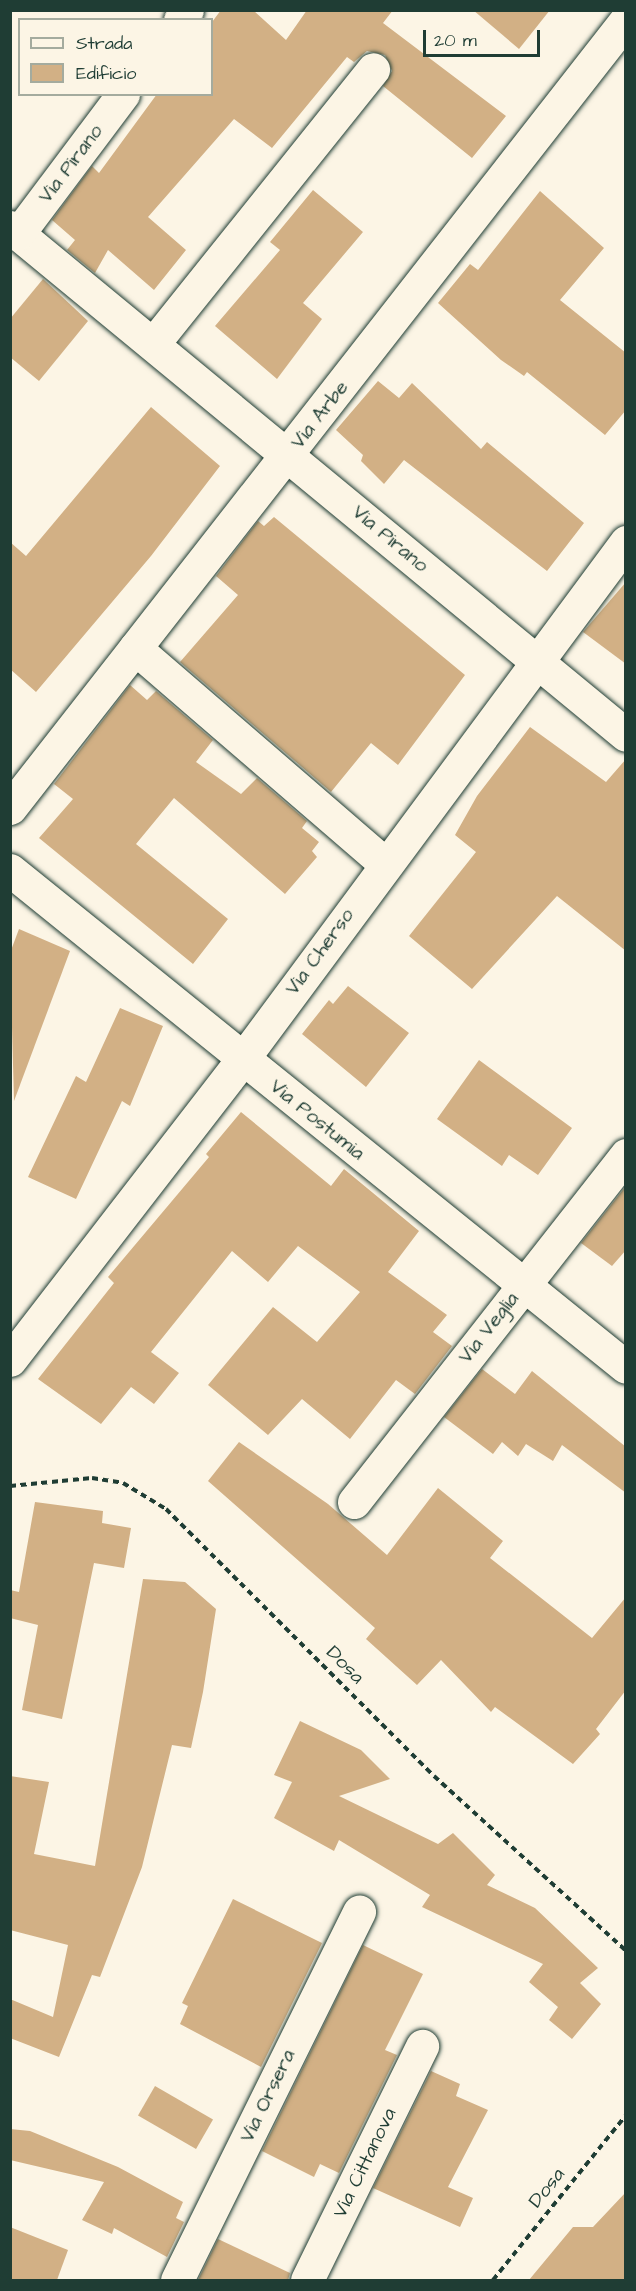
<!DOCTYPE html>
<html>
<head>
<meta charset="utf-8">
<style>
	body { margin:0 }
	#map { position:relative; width:636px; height:2291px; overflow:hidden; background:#fcf5e5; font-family:"Architects Daughter",sans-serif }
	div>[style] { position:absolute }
	.building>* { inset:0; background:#d2b085; transform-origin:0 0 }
	.path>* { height:4px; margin-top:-2px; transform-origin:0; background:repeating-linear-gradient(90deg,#1f3d34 0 6px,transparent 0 10.5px) }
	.roads { filter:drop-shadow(0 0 2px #1f3d34) drop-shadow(0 0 2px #1f3d34) }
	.street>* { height:33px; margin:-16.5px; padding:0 16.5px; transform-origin:16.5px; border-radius:16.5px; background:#fcf5e5 }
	span { translate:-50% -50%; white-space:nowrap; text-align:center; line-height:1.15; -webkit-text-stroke:4.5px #fcf5e5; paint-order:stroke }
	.street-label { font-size:20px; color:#1f3d34 }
	.frame { position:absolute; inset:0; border:12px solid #1f3d34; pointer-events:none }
	.legend { position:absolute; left:18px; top:18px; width:195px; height:78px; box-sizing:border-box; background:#fcf5e5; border:2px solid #a4ab9e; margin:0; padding:8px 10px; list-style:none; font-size:18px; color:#1f3d34 }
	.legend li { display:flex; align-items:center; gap:12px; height:30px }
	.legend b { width:30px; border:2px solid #a4ab9e }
	.scale { position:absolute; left:423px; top:30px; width:117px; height:27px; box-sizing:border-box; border:3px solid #1f3d34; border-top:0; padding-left:8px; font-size:18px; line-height:21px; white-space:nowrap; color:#1f3d34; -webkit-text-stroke:4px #fcf5e5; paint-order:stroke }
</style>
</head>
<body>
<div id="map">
	<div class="building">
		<div style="clip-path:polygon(221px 10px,253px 10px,286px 40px,307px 10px,393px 10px,383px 23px,506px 116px,472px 158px,383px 86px,392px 71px,385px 55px,367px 51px,354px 62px,347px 57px,272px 148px,234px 119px,148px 217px,186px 250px,154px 290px,108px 250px,95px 273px,67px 250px,75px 240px,52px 220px,92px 166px,99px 173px,157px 94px,212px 94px,212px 22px)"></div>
		<div style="clip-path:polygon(473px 10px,550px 10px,519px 49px)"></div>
		<div style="clip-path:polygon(313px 190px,363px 232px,303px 303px,322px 319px,277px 379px,215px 326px,280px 250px,270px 242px)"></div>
		<div style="clip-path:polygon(540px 191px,604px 248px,560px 300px,626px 353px,626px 410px,605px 435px,527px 372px,524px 376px,501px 360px,438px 303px,470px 264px,478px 270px)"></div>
		<div style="clip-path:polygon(43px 279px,88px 321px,39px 381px,10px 357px,10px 319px)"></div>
		<div style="clip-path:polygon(378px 381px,399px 398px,412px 383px,481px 449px,487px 442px,584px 523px,547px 571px,404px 460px,384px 484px,361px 461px,363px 455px,336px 430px)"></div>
		<div style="clip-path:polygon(151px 407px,220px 466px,151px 556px,36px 692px,10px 669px,10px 542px,26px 556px)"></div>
		<div style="clip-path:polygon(274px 517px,465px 675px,398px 765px,371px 743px,331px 792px,180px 662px,238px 595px,216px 576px,258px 521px,264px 526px)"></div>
		<div style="clip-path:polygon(626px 582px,626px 664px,583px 632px)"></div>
		<div style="clip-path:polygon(130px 685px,147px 700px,156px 691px,213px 740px,196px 762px,241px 794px,257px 778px,307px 821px,302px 828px,319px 842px,312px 851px,317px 857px,285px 894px,174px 798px,136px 844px,228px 919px,193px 964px,39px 838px,73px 799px,54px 784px)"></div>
		<div style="clip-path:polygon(530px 727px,606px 782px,626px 759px,626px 951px,557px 896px,472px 989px,409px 936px,476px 852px,455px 835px,477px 796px)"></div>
		<div style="clip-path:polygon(19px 929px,70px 951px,14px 1101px,10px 953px)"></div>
		<div style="clip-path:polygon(348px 986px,409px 1033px,366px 1087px,302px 1034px,329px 1000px,333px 1004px)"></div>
		<div style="clip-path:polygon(120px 1008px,163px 1026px,130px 1106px,122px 1101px,76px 1199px,28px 1177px,76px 1076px,86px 1082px)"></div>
		<div style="clip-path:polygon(479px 1060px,572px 1128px,538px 1175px,509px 1155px,502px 1166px,437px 1119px)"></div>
		<div style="clip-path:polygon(241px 1112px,331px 1186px,344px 1169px,419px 1231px,388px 1272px,447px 1315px,433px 1332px,452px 1346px,415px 1394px,396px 1380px,350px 1439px,302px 1399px,268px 1435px,208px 1385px,273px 1307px,317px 1342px,360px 1292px,298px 1246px,268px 1282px,232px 1251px,151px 1352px,179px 1373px,154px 1404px,131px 1387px,101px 1424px,38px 1379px,114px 1283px,108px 1277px,209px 1157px,206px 1154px)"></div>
		<div style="clip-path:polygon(626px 1186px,626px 1250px,612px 1266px,581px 1243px)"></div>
		<div style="clip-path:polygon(482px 1369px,515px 1394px,532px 1371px,626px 1447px,626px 1493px,562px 1445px,553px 1461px,526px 1444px,518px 1456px,502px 1442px,493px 1454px,444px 1417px)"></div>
		<div style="clip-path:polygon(239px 1442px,328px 1504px,387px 1555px,438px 1488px,503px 1541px,490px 1558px,592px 1638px,626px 1597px,626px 1690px,596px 1729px,600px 1734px,573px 1764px,495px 1707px,491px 1712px,441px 1660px,417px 1685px,366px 1639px,375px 1628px,208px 1481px)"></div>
		<div style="clip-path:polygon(35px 1502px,103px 1511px,102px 1523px,131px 1528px,124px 1568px,94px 1563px,62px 1719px,22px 1710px,38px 1625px,10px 1618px,10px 1590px,19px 1592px)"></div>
		<div style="clip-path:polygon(143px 1579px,185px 1582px,216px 1609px,203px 1692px,191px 1748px,172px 1745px,142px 1867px,100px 1977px,92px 1975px,59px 2057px,10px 2038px,10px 1999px,53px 2017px,68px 1945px,10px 1930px,10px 1776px,49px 1782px,34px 1854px,95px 1866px)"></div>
		<div style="clip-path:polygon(300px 1721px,361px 1750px,390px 1779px,339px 1796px,438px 1844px,453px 1833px,495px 1875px,487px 1885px,535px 1908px,598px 1968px,580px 1983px,601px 2004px,572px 2039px,549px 2020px,558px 2007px,529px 1982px,543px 1964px,422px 1907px,430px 1895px,339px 1840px,334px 1851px,274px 1818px,292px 1782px,274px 1775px)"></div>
		<div style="clip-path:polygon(233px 1899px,322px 1943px,261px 2067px,180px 2024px,188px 2006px,182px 2003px)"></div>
		<div style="clip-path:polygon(363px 1945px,423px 1974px,385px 2050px,397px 2055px,339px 2173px,320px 2164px,314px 2177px,262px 2151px)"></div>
		<div style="clip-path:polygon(431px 2071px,460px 2084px,456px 2096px,488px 2110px,448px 2187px,473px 2198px,460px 2227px,373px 2188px)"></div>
		<div style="left:155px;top:2086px;width:67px;height:34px;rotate:30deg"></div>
		<div style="clip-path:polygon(10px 2129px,30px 2131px,118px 2167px,183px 2202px,176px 2218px,184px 2222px,167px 2257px,114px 2228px,112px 2234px,82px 2220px,104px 2182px,10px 2160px)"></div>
		<div style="clip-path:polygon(626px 2192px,626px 2280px,529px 2280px,573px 2227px,593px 2227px)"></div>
		<div style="clip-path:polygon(10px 2227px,68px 2250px,57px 2280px,10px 2280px)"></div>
		<div style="clip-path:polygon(218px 2239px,290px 2273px,288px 2280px,198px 2280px)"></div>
	</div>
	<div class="path">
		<div style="left:10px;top:1486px;width:82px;rotate:-5.6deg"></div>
		<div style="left:92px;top:1478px;width:31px;rotate:9deg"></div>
		<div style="left:123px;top:1483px;width:50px;rotate:31.2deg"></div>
		<div style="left:166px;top:1509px;width:378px;rotate:44.9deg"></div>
		<div style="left:434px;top:1776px;width:260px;rotate:42.3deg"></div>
		<div style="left:493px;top:2280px;width:212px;rotate:-51.1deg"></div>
	</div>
	<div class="roads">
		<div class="street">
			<div style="left:180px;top:20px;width:12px;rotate:-55deg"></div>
			<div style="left:10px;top:227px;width:798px;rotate:39.51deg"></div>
			<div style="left:18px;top:234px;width:175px;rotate:-53.1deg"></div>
			<div style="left:153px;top:344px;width:352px;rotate:-51.3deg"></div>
			<div style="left:135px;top:648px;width:330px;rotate:40.8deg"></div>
			<div style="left:10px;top:808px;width:1000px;rotate:-51.98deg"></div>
			<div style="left:10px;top:870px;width:791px;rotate:38.9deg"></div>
			<div style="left:10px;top:1360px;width:379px;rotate:-52.3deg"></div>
			<div style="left:242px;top:1060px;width:645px;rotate:-53.45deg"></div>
			<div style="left:354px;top:1502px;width:441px;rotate:-51.9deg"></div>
			<div style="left:177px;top:2280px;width:411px;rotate:-63.7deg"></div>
			<div style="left:307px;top:2280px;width:261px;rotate:-63.8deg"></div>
		</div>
	</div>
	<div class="street-label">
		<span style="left:71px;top:164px;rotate:-53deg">Via Pirano</span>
		<span style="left:320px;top:415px;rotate:-52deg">Via Arbe</span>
		<span style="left:390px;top:539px;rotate:40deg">Via Pirano</span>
		<span style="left:320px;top:952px;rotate:-54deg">Via Cherso</span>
		<span style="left:317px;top:1120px;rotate:39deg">Via Postumia</span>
		<span style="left:489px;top:1328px;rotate:-52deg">Via Veglia</span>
		<span style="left:345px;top:1665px;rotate:45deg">Dosa</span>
		<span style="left:268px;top:2096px;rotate:-64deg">Via Orsera</span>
		<span style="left:365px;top:2163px;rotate:-64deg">Via Cittanova</span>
		<span style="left:547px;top:2188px;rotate:-51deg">Dosa</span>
	</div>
	<div class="frame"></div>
	<ul class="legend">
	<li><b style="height:8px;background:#fcf5e5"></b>Strada</li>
	<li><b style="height:16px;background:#d2b085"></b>Edificio</li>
	</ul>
	<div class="scale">20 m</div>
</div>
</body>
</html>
